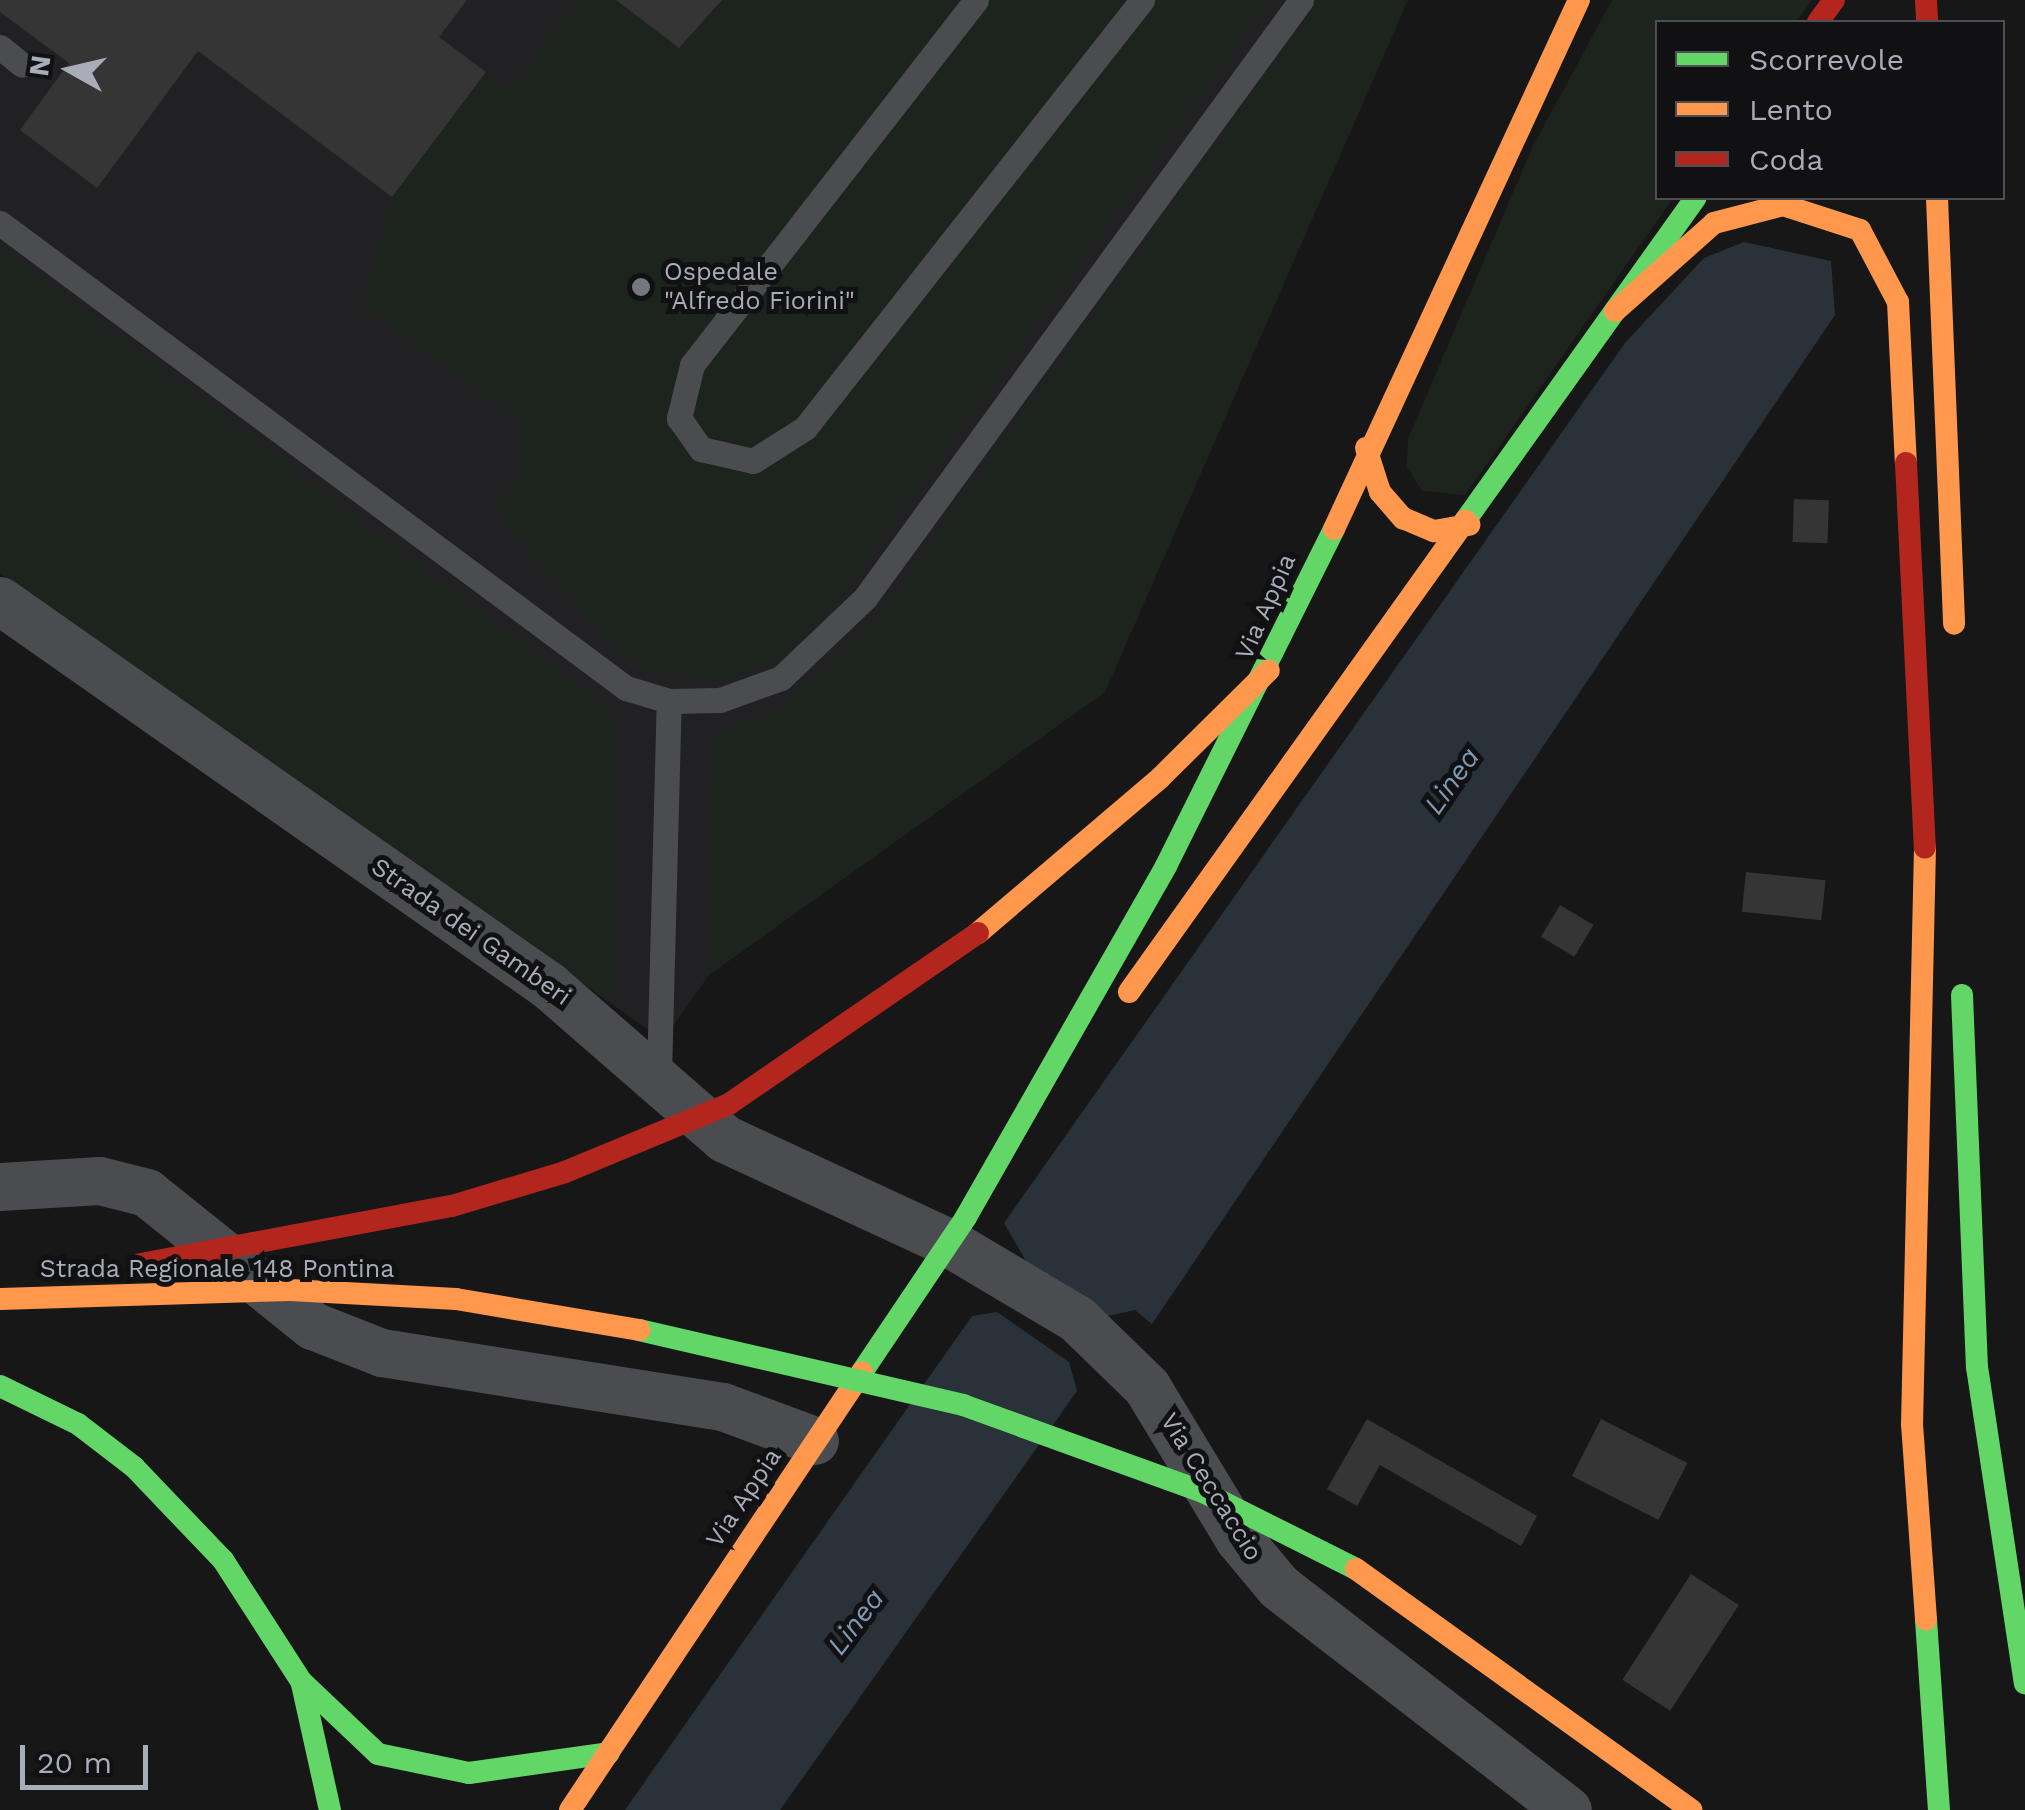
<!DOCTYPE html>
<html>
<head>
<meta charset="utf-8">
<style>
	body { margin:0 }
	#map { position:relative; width:2025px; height:1810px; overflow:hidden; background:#171717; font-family:"Work Sans",sans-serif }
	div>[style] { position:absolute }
	.built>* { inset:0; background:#212123 }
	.green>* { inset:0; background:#1d241e }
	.water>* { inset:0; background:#2a3239 }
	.building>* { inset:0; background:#353536; transform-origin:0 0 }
	.lane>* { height:25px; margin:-12.5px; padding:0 12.5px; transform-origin:12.5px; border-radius:12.5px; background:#4b4c50 }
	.street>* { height:48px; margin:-24px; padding:0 24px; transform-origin:24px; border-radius:24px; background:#4b4c50 }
	.fast>* { height:22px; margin:-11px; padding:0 11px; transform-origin:11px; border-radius:11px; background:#63d668 }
	.slow>* { height:22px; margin:-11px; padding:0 11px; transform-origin:11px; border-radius:11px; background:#ff974d }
	.jam>* { height:22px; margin:-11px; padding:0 11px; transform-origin:11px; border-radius:11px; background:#b3261e }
	.fast-bridge>* { height:22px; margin:-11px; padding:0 11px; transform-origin:11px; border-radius:11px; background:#63d668 }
	.slow-bridge>* { height:22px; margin:-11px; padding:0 11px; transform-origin:11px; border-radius:11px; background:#ff974d }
	.jam-bridge>* { height:22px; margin:-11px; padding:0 11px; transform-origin:11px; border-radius:11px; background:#b3261e }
	.dots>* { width:28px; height:28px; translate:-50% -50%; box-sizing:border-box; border:5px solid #111113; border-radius:50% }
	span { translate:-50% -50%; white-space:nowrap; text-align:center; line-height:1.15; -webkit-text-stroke:10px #111113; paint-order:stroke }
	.poi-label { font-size:25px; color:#a8adb8 }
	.left { translate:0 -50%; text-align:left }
	.street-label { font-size:25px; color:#a8adb8 }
	.water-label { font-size:28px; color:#7f9bb3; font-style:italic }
	.legend { position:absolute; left:1655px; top:20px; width:350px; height:180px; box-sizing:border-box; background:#111113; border:2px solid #4d4f55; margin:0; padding:12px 18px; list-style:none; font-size:30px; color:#a8adb8 }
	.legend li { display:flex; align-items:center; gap:20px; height:50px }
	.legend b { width:50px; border:2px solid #4d4f55 }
	.north { position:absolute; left:20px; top:20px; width:100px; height:100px; -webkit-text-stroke:8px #111113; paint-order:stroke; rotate:278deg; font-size:28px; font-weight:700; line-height:40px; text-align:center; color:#a8adb8 }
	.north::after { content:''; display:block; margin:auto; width:35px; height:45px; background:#a8adb8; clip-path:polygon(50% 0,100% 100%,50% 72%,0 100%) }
	.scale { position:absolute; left:20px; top:1745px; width:128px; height:45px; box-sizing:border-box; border:5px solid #a8adb8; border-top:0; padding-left:12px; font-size:30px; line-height:35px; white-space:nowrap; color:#a8adb8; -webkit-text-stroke:8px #111113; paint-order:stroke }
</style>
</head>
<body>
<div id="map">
	<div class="built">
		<div style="clip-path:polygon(0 0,1408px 0,1105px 692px,709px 975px,663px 1040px,0 573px)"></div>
	</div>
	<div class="green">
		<div style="clip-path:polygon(578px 0,616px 0,691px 41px,722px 0,1270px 0,843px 593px,770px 665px,719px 681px,654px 672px,618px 653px,495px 511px,522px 474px,522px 422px,363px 307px,392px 197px,486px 72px,511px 90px)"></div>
		<div style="clip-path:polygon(1319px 0,1408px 0,1105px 692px,709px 975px,712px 736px,781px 707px,875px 622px)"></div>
		<div style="clip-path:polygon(1612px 0,1812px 0,1796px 22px,1658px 22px,1658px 198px,1673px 198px,1465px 495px,1422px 491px,1407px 467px,1408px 439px,1532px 148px)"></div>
		<div style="clip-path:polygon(0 248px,612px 710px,612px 1004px,0 573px)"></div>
	</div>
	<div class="water">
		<div style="clip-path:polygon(1744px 242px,1831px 261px,1835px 315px,1152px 1324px,1135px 1310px,1103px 1317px,1030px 1268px,1004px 1223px,1625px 343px,1704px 258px)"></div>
		<div style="clip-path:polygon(997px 1312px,1069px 1362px,1077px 1391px,780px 1810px,625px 1810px,972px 1316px)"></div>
	</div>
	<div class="building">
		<div style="clip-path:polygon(0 0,467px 0,439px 37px,486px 72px,392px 197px,198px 51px,97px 188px,20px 130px,69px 63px,0 12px)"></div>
		<div style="clip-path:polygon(616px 0,722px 0,679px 48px)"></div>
		<div style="left:1794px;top:499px;width:35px;height:43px;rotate:2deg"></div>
		<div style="left:1746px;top:872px;width:80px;height:40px;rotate:6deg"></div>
		<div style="left:1560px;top:905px;width:39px;height:37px;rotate:31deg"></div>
		<div style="clip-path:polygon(1367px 1419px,1537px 1516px,1521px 1546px,1380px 1465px,1357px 1506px,1327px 1489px)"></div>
		<div style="left:1601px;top:1419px;width:97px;height:64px;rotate:27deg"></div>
		<div style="left:1691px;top:1574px;width:57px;height:126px;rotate:33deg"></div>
	</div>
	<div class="lane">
		<div style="left:976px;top:0;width:462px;rotate:127.9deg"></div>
		<div style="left:692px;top:365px;width:55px;rotate:103.8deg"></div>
		<div style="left:679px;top:418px;width:38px;rotate:55deg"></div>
		<div style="left:701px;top:449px;width:53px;rotate:13deg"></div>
		<div style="left:753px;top:461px;width:62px;rotate:-32.4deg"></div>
		<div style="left:805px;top:428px;width:545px;rotate:-51.78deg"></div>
		<div style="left:0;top:47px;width:28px;rotate:39deg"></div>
		<div style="left:0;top:223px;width:780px;rotate:36.61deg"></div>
		<div style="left:626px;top:688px;width:45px;rotate:16.8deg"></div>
		<div style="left:669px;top:701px;width:51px;rotate:-1.1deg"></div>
		<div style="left:720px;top:700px;width:65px;rotate:-19.8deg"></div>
		<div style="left:781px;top:678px;width:116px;rotate:-43.6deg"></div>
		<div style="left:865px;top:598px;width:740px;rotate:-53.9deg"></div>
		<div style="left:659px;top:1074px;width:373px;rotate:-88.5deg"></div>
	</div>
	<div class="street">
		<div style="left:0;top:601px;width:671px;rotate:35.04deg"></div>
		<div style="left:549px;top:986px;width:233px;rotate:41deg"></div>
		<div style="left:725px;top:1139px;width:247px;rotate:24.9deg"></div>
		<div style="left:949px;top:1243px;width:149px;rotate:30.7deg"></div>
		<div style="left:1077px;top:1319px;width:98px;rotate:44.2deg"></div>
		<div style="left:1147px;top:1387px;width:178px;rotate:58.8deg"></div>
		<div style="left:1239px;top:1539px;width:62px;rotate:50.2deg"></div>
		<div style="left:1279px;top:1587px;width:365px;rotate:37.7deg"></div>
		<div style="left:0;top:1187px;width:100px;rotate:-3.4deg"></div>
		<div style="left:100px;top:1181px;width:49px;rotate:14.3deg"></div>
		<div style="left:147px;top:1193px;width:213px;rotate:38.7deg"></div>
		<div style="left:313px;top:1326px;width:74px;rotate:21.4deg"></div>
		<div style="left:382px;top:1353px;width:345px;rotate:9deg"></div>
		<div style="left:723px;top:1407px;width:98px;rotate:20.3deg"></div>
	</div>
	<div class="fast">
		<div style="left:1465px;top:521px;width:397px;rotate:-54.5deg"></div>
		<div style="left:1962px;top:995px;width:372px;rotate:87.7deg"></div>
		<div style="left:1977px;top:1367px;width:320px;rotate:81.4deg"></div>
		<div style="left:862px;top:1372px;width:187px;rotate:-56.1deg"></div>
		<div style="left:966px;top:1217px;width:404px;rotate:-60.3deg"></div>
		<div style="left:1166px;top:866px;width:377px;rotate:-63.5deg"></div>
		<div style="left:0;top:1386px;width:87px;rotate:26deg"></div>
		<div style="left:78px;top:1424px;width:71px;rotate:37.5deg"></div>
		<div style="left:134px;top:1467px;width:129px;rotate:46.3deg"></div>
		<div style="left:223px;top:1560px;width:144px;rotate:57.2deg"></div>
		<div style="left:301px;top:1681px;width:106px;rotate:43.5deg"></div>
		<div style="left:378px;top:1754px;width:93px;rotate:11.8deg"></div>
		<div style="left:469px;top:1773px;width:141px;rotate:-8.1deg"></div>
		<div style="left:1926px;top:1620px;width:190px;rotate:86.1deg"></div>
		<div style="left:302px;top:1684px;width:129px;rotate:77.5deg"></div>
	</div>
	<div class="slow">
		<div style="left:1937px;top:198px;width:426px;rotate:87.7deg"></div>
		<div style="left:1615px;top:311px;width:132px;rotate:-41.6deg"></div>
		<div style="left:1714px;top:223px;width:71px;rotate:-14.6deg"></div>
		<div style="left:1783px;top:205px;width:81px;rotate:18deg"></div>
		<div style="left:1860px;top:230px;width:81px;rotate:62.2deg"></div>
		<div style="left:1898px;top:302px;width:161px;rotate:87.2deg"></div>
		<div style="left:1366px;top:448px;width:46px;rotate:72.3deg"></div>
		<div style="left:1380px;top:492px;width:35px;rotate:49deg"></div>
		<div style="left:1403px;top:518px;width:34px;rotate:23deg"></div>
		<div style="left:1434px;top:531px;width:36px;rotate:-10deg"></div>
		<div style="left:1334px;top:529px;width:583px;rotate:-65.15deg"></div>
		<div style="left:1925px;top:848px;width:576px;rotate:91.29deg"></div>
		<div style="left:1912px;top:1424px;width:196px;rotate:85.9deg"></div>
		<div style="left:978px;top:933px;width:239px;rotate:-40.4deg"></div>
		<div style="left:1160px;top:778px;width:153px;rotate:-44.7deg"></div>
		<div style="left:1129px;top:992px;width:579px;rotate:-54.5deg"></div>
		<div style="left:570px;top:1810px;width:526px;rotate:-56.31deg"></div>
	</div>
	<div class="jam">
		<div style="left:1926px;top:0;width:22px;rotate:87deg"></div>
		<div style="left:1818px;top:22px;width:27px;rotate:-54deg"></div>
		<div style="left:1906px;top:463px;width:385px;rotate:87.2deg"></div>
		<div style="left:729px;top:1104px;width:302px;rotate:-34.5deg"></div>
	</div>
	<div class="fast-bridge">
		<div style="left:639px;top:1330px;width:333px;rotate:13deg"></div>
		<div style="left:963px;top:1405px;width:255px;rotate:19.9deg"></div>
		<div style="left:1203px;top:1492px;width:171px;rotate:26.7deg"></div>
	</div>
	<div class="slow-bridge">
		<div style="left:0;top:1299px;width:290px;rotate:-1.8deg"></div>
		<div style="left:290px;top:1290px;width:166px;rotate:3.1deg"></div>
		<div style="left:456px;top:1299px;width:186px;rotate:9.6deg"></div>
		<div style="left:1356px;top:1569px;width:413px;rotate:35.7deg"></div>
	</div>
	<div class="jam-bridge">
		<div style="left:141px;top:1264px;width:316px;rotate:-10.6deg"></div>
		<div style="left:452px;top:1206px;width:118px;rotate:-16.7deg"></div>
		<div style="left:565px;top:1172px;width:178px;rotate:-22.5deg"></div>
	</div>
	<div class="dots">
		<div style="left:641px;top:287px;background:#757880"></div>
	</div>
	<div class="poi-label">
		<span class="left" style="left:664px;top:287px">Ospedale<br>"Alfredo Fiorini"</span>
	</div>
	<div class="street-label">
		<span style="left:1266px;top:607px;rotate:-66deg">Via Appia</span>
		<span style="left:471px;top:932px;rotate:35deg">Strada dei Gamberi</span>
		<span style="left:217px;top:1269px">Strada Regionale 148 Pontina</span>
		<span style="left:1211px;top:1487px;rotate:58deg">Via Ceccaccio</span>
		<span style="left:744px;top:1498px;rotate:-56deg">Via Appia</span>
	</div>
	<div class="water-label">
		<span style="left:1452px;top:781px;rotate:-55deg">Linea</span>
		<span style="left:856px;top:1622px;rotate:-53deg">Linea</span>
	</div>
	<ul class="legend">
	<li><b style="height:12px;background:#63d668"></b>Scorrevole</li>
	<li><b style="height:12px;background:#ff974d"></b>Lento</li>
	<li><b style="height:12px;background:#b3261e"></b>Coda</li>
	</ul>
	<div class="north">N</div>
	<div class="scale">20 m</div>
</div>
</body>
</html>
